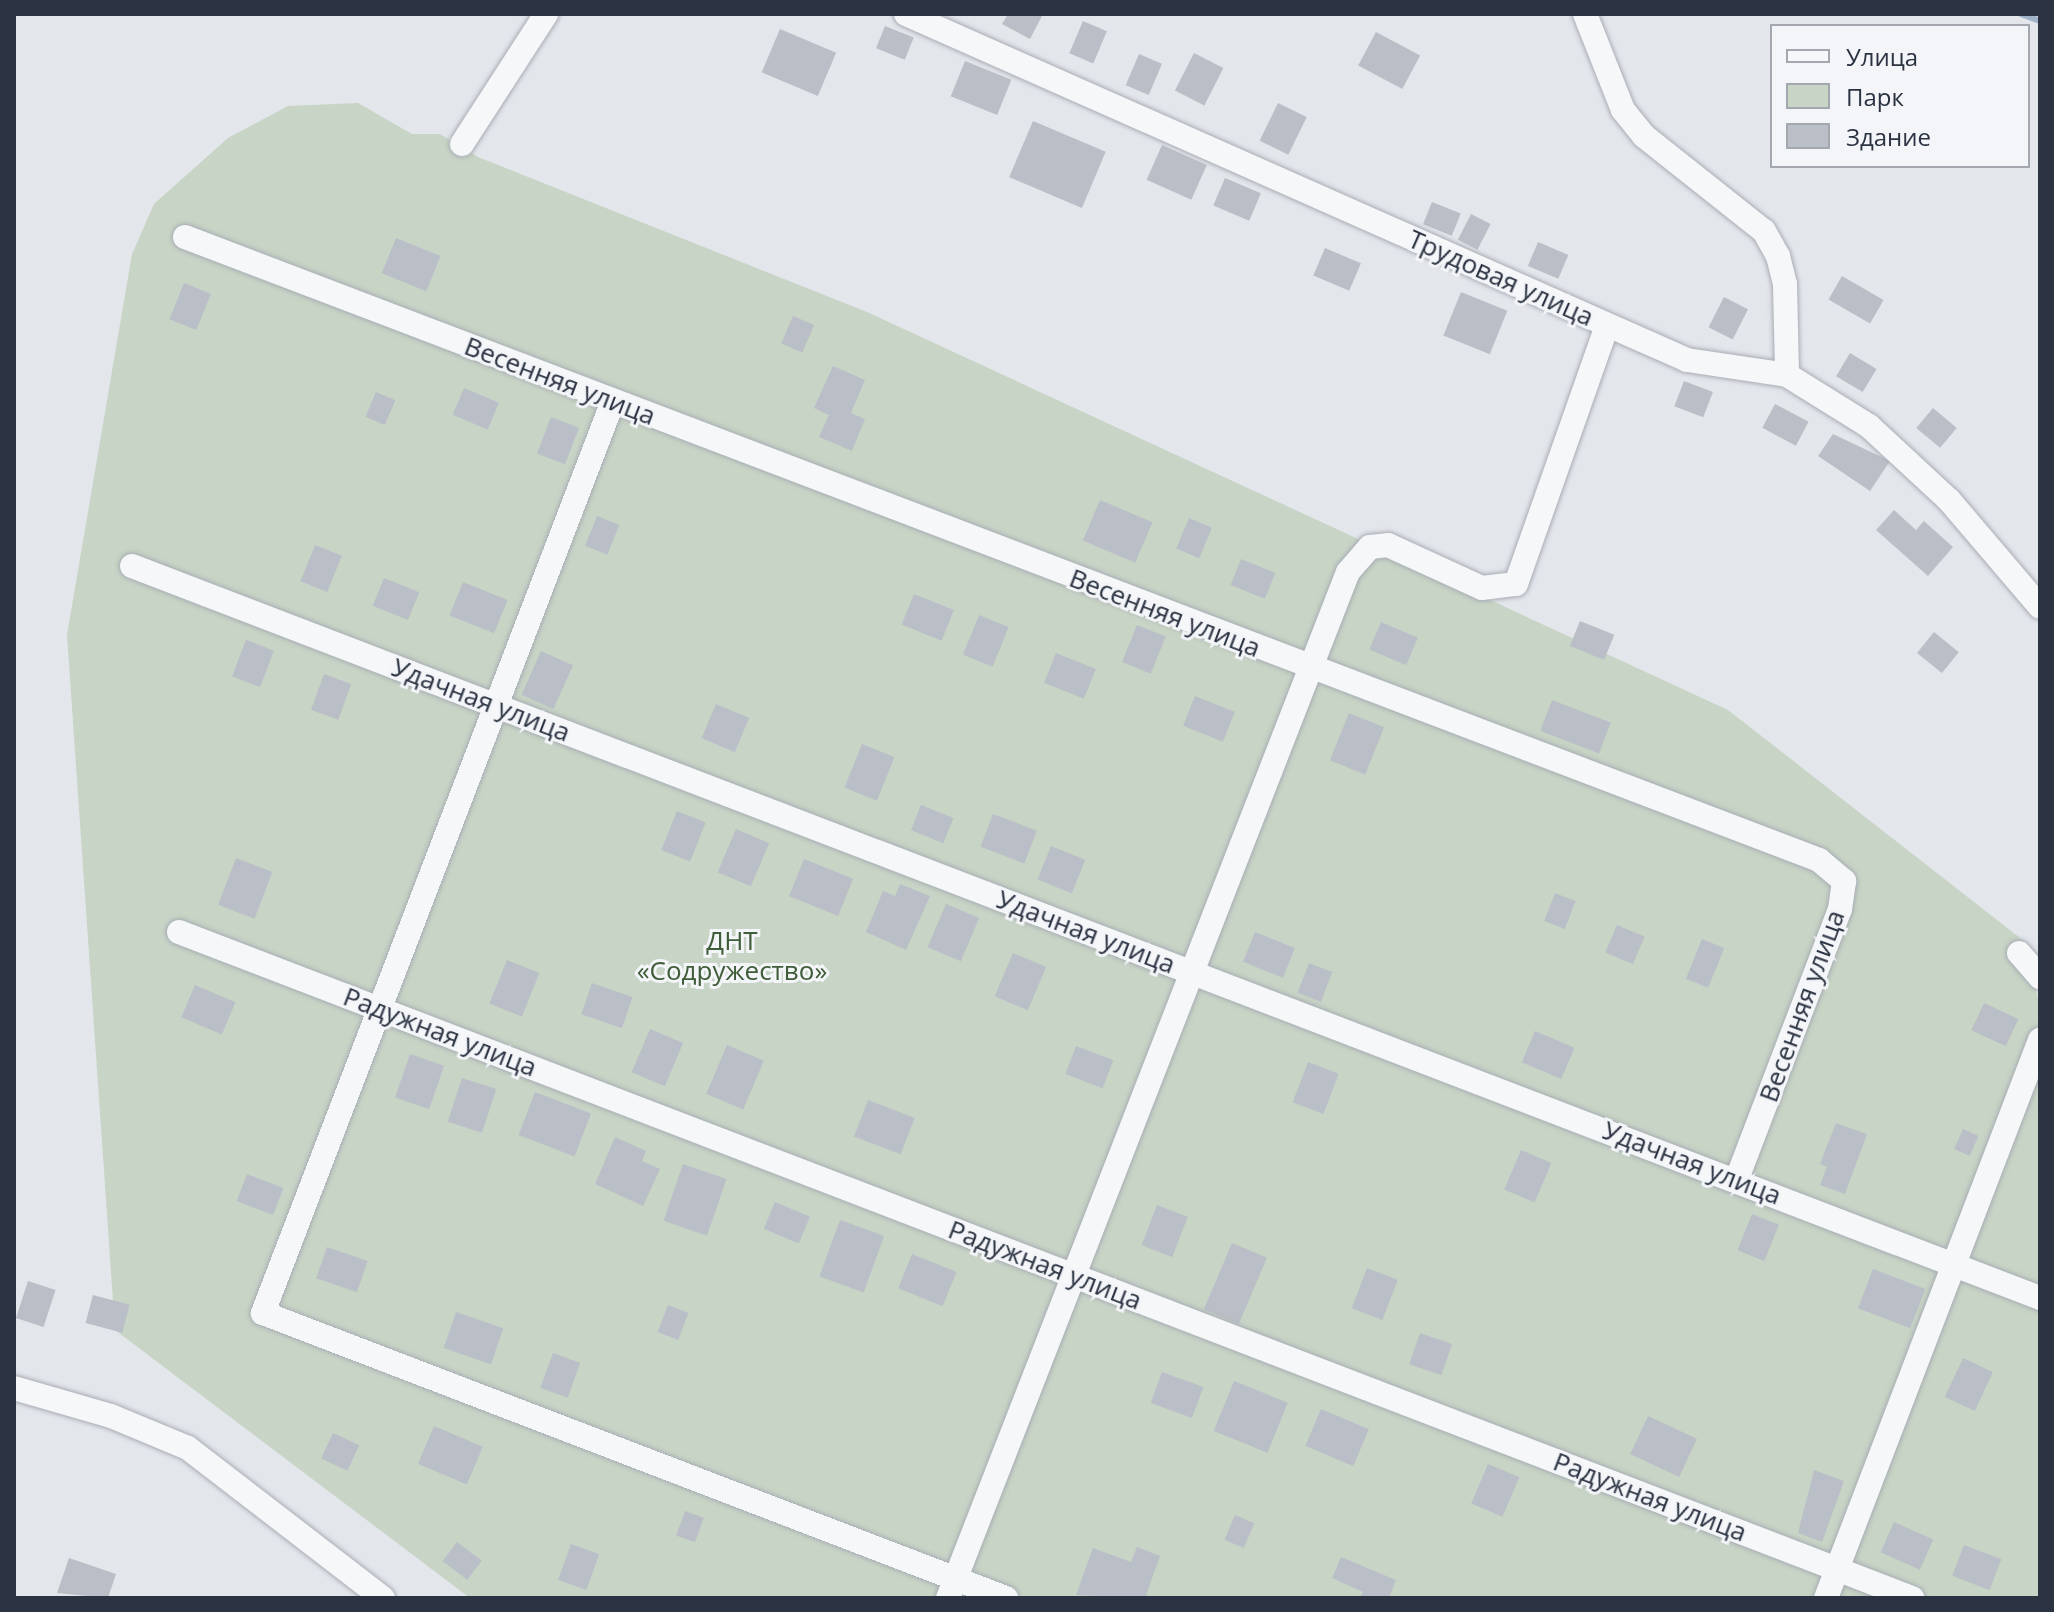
<!DOCTYPE html>
<html>
<head>
<meta charset="utf-8">
<style>
	body { margin:0 }
	#map { position:relative; width:2054px; height:1612px; overflow:hidden; background:#e3e6eb; font-family:"Open Sans",sans-serif }
	div>[style] { position:absolute }
	.green>* { inset:0; background:#c8d4c5 }
	.stream>* { height:6px; margin:-3px; padding:0 3px; transform-origin:3px; border-radius:3px; background:#a0b3c9 }
	.building>* { inset:0; background:#babfc7; transform-origin:0 0 }
	.roads { filter:drop-shadow(0 0 2px #a8adb5) drop-shadow(0 0 2px #a8adb5) }
	.minor>* { height:24px; margin:-12px; padding:0 12px; transform-origin:12px; border-radius:12px; background:#f6f7f9 }
	span { translate:-50% -50%; white-space:nowrap; text-align:center; line-height:1.15; -webkit-text-stroke:6px #f3f5f8; paint-order:stroke }
	.street-label { font-size:26px; color:#2b3342 }
	.park-label { font-size:26px; color:#405d39 }
	.frame { position:absolute; inset:0; border:16px solid #2b3342; pointer-events:none }
	.legend { position:absolute; left:1770px; top:24px; width:260px; height:144px; box-sizing:border-box; background:#f3f5f8; border:2px solid #a3a7af; margin:0; padding:10px 14px; list-style:none; font-size:24px; color:#2b3342 }
	.legend li { display:flex; align-items:center; gap:16px; height:40px }
	.legend b { width:40px; border:2px solid #a3a7af }
</style>
</head>
<body>
<div id="map">
	<div class="green">
		<div style="clip-path:polygon(358px 103px,412px 134px,440px 134px,478px 157px,867px 312px,1728px 710px,2024px 941px,2040px 1007px,2040px 1598px,470px 1598px,115px 1330px,67px 635px,132px 254px,154px 204px,228px 138px,288px 106px)"></div>
	</div>
	<div class="stream">
		<div style="left:2021px;top:14px;width:20px;rotate:20deg"></div>
	</div>
	<div class="building">
		<div style="clip-path:polygon(1008px 14px,1043px 14px,1030px 39px,1002px 24px)"></div>
		<div style="left:1083px;top:21px;width:26px;height:35px;rotate:23deg"></div>
		<div style="left:885px;top:26px;width:31px;height:24px;rotate:22deg"></div>
		<div style="left:780px;top:29px;width:61px;height:47px;rotate:23deg"></div>
		<div style="left:1376px;top:32px;width:50px;height:38px;rotate:28deg"></div>
		<div style="left:1194px;top:53px;width:33px;height:42px;rotate:27deg"></div>
		<div style="left:1139px;top:54px;width:25px;height:34px;rotate:23deg"></div>
		<div style="left:965px;top:61px;width:50px;height:38px;rotate:22deg"></div>
		<div style="left:1278px;top:103px;width:32px;height:42px;rotate:26deg"></div>
		<div style="left:1033px;top:121px;width:79px;height:61px;rotate:23deg"></div>
		<div style="left:1162px;top:145px;width:49px;height:38px;rotate:24deg"></div>
		<div style="left:1225px;top:178px;width:39px;height:30px;rotate:23deg"></div>
		<div style="left:1432px;top:202px;width:31px;height:24px;rotate:22deg"></div>
		<div style="left:1471px;top:214px;width:22px;height:29px;rotate:27deg"></div>
		<div style="left:396px;top:238px;width:48px;height:38px;rotate:22deg"></div>
		<div style="left:1538px;top:242px;width:33px;height:26px;rotate:23deg"></div>
		<div style="left:1325px;top:248px;width:39px;height:30px;rotate:23deg"></div>
		<div style="left:1842px;top:276px;width:48px;height:27px;rotate:30deg"></div>
		<div style="left:184px;top:283px;width:29px;height:39px;rotate:22deg"></div>
		<div style="left:1461px;top:292px;width:50px;height:47px;rotate:22deg"></div>
		<div style="left:1724px;top:297px;width:27px;height:34px;rotate:27deg"></div>
		<div style="left:793px;top:316px;width:23px;height:30px;rotate:23deg"></div>
		<div style="left:1850px;top:353px;width:31px;height:27px;rotate:31deg"></div>
		<div style="clip-path:polygon(833px 366px,865px 380px,851px 413px,865px 419px,852px 451px,819px 437px,829px 415px,814px 408px)"></div>
		<div style="left:1684px;top:381px;width:31px;height:27px;rotate:21deg"></div>
		<div style="left:464px;top:388px;width:38px;height:29px;rotate:23deg"></div>
		<div style="left:376px;top:392px;width:21px;height:27px;rotate:23deg"></div>
		<div style="left:1775px;top:404px;width:38px;height:27px;rotate:28deg"></div>
		<div style="left:1933px;top:408px;width:31px;height:26px;rotate:40deg"></div>
		<div style="left:551px;top:417px;width:30px;height:39px;rotate:21deg"></div>
		<div style="clip-path:polygon(1833px 434px,1890px 461px,1870px 491px,1818px 456px)"></div>
		<div style="left:1100px;top:500px;width:57px;height:44px;rotate:23deg"></div>
		<div style="clip-path:polygon(1894px 510px,1916px 530px,1924px 521px,1953px 547px,1928px 576px,1876px 530px)"></div>
		<div style="left:597px;top:516px;width:24px;height:32px;rotate:22deg"></div>
		<div style="left:1189px;top:518px;width:25px;height:33px;rotate:23deg"></div>
		<div style="left:315px;top:545px;width:29px;height:39px;rotate:22deg"></div>
		<div style="left:1241px;top:559px;width:37px;height:28px;rotate:22deg"></div>
		<div style="left:384px;top:578px;width:38px;height:30px;rotate:22deg"></div>
		<div style="left:463px;top:582px;width:48px;height:36px;rotate:22deg"></div>
		<div style="left:914px;top:594px;width:43px;height:33px;rotate:22deg"></div>
		<div style="left:979px;top:615px;width:32px;height:43px;rotate:22deg"></div>
		<div style="left:1580px;top:621px;width:37px;height:27px;rotate:22deg"></div>
		<div style="left:1381px;top:622px;width:40px;height:30px;rotate:23deg"></div>
		<div style="left:1137px;top:625px;width:31px;height:40px;rotate:22deg"></div>
		<div style="left:1934px;top:632px;width:32px;height:27px;rotate:39deg"></div>
		<div style="left:246px;top:640px;width:30px;height:39px;rotate:21deg"></div>
		<div style="left:541px;top:651px;width:35px;height:48px;rotate:24deg"></div>
		<div style="left:1056px;top:653px;width:43px;height:32px;rotate:22deg"></div>
		<div style="left:324px;top:674px;width:29px;height:38px;rotate:20deg"></div>
		<div style="left:1195px;top:696px;width:43px;height:32px;rotate:22deg"></div>
		<div style="left:1552px;top:700px;width:63px;height:33px;rotate:21deg"></div>
		<div style="left:716px;top:704px;width:36px;height:37px;rotate:23deg"></div>
		<div style="left:1349px;top:713px;width:38px;height:51px;rotate:22deg"></div>
		<div style="left:862px;top:744px;width:35px;height:47px;rotate:22deg"></div>
		<div style="left:921px;top:805px;width:35px;height:27px;rotate:22deg"></div>
		<div style="left:677px;top:811px;width:31px;height:42px;rotate:22deg"></div>
		<div style="left:993px;top:814px;width:47px;height:35px;rotate:21deg"></div>
		<div style="left:736px;top:829px;width:36px;height:47px;rotate:23deg"></div>
		<div style="left:1051px;top:846px;width:37px;height:36px;rotate:22deg"></div>
		<div style="left:236px;top:858px;width:39px;height:50px;rotate:21deg"></div>
		<div style="left:804px;top:859px;width:53px;height:40px;rotate:22deg"></div>
		<div style="clip-path:polygon(900px 884px,930px 896px,906px 950px,866px 932px,883px 891px,895px 896px)"></div>
		<div style="left:1555px;top:893px;width:22px;height:30px;rotate:21deg"></div>
		<div style="left:946px;top:904px;width:36px;height:47px;rotate:23deg"></div>
		<div style="left:1617px;top:925px;width:30px;height:30px;rotate:23deg"></div>
		<div style="left:1255px;top:932px;width:43px;height:32px;rotate:22deg"></div>
		<div style="left:1702px;top:939px;width:24px;height:43px;rotate:22deg"></div>
		<div style="left:1013px;top:953px;width:36px;height:47px;rotate:23deg"></div>
		<div style="left:507px;top:960px;width:35px;height:47px;rotate:22deg"></div>
		<div style="left:1309px;top:963px;width:25px;height:32px;rotate:21deg"></div>
		<div style="left:592px;top:983px;width:43px;height:33px;rotate:19deg"></div>
		<div style="left:195px;top:985px;width:44px;height:35px;rotate:23deg"></div>
		<div style="left:1984px;top:1003px;width:38px;height:30px;rotate:25deg"></div>
		<div style="left:650px;top:1029px;width:36px;height:47px;rotate:23deg"></div>
		<div style="left:1535px;top:1031px;width:43px;height:34px;rotate:23deg"></div>
		<div style="left:727px;top:1045px;width:40px;height:53px;rotate:23deg"></div>
		<div style="left:1076px;top:1046px;width:40px;height:30px;rotate:21deg"></div>
		<div style="left:410px;top:1054px;width:36px;height:46px;rotate:19deg"></div>
		<div style="left:1308px;top:1062px;width:33px;height:43px;rotate:21deg"></div>
		<div style="left:462px;top:1078px;width:36px;height:46px;rotate:18deg"></div>
		<div style="left:535px;top:1092px;width:60px;height:46px;rotate:21deg"></div>
		<div style="left:868px;top:1100px;width:50px;height:39px;rotate:21deg"></div>
		<div style="clip-path:polygon(1836px 1123px,1867px 1134px,1845px 1194px,1820px 1185px,1827px 1167px,1820px 1164px)"></div>
		<div style="left:1963px;top:1129px;width:17px;height:22px;rotate:24deg"></div>
		<div style="clip-path:polygon(615px 1137px,646px 1151px,642px 1161px,660px 1169px,643px 1206px,595px 1184px)"></div>
		<div style="left:1521px;top:1150px;width:33px;height:43px;rotate:23deg"></div>
		<div style="left:683px;top:1164px;width:46px;height:60px;rotate:19deg"></div>
		<div style="left:247px;top:1174px;width:39px;height:29px;rotate:21deg"></div>
		<div style="left:775px;top:1202px;width:38px;height:29px;rotate:23deg"></div>
		<div style="left:1157px;top:1205px;width:33px;height:43px;rotate:21deg"></div>
		<div style="left:1752px;top:1214px;width:29px;height:39px;rotate:22deg"></div>
		<div style="left:840px;top:1220px;width:47px;height:60px;rotate:20deg"></div>
		<div style="left:1232px;top:1243px;width:38px;height:72px;rotate:23deg"></div>
		<div style="left:327px;top:1247px;width:43px;height:33px;rotate:19deg"></div>
		<div style="left:912px;top:1254px;width:48px;height:37px;rotate:22deg"></div>
		<div style="left:1367px;top:1268px;width:33px;height:43px;rotate:21deg"></div>
		<div style="left:1873px;top:1269px;width:56px;height:42px;rotate:21deg"></div>
		<div style="left:28px;top:1281px;width:29px;height:39px;rotate:18deg"></div>
		<div style="left:93px;top:1295px;width:38px;height:29px;rotate:15deg"></div>
		<div style="left:668px;top:1305px;width:22px;height:29px;rotate:21deg"></div>
		<div style="left:456px;top:1312px;width:50px;height:38px;rotate:19deg"></div>
		<div style="left:1420px;top:1333px;width:34px;height:33px;rotate:19deg"></div>
		<div style="left:553px;top:1353px;width:29px;height:37px;rotate:20deg"></div>
		<div style="left:1963px;top:1358px;width:33px;height:43px;rotate:25deg"></div>
		<div style="left:1162px;top:1372px;width:44px;height:33px;rotate:20deg"></div>
		<div style="left:1234px;top:1381px;width:58px;height:54px;rotate:22deg"></div>
		<div style="left:1321px;top:1409px;width:52px;height:40px;rotate:23deg"></div>
		<div style="left:1648px;top:1416px;width:54px;height:42px;rotate:25deg"></div>
		<div style="left:434px;top:1426px;width:53px;height:41px;rotate:23deg"></div>
		<div style="left:333px;top:1433px;width:29px;height:28px;rotate:25deg"></div>
		<div style="left:1488px;top:1464px;width:34px;height:43px;rotate:23deg"></div>
		<div style="clip-path:polygon(1814px 1470px,1844px 1481px,1822px 1542px,1798px 1533px)"></div>
		<div style="left:685px;top:1511px;width:20px;height:26px;rotate:20deg"></div>
		<div style="left:1235px;top:1515px;width:21px;height:27px;rotate:23deg"></div>
		<div style="left:1894px;top:1522px;width:43px;height:33px;rotate:24deg"></div>
		<div style="left:457px;top:1542px;width:31px;height:24px;rotate:37deg"></div>
		<div style="left:571px;top:1544px;width:30px;height:38px;rotate:20deg"></div>
		<div style="left:1964px;top:1545px;width:40px;height:33px;rotate:21deg"></div>
		<div style="clip-path:polygon(1137px 1547px,1160px 1556px,1145px 1598px,1076px 1595px,1093px 1548px,1131px 1562px)"></div>
		<div style="clip-path:polygon(1341px 1557px,1396px 1580px,1389px 1598px,1360px 1598px,1363px 1592px,1332px 1578px)"></div>
		<div style="clip-path:polygon(69px 1558px,116px 1574px,108px 1598px,57px 1593px)"></div>
	</div>
	<div class="roads">
		<div class="minor">
			<div style="left:906px;top:14px;width:854px;rotate:23.89deg"></div>
			<div style="left:1687px;top:360px;width:101px;rotate:8.5deg"></div>
			<div style="left:1787px;top:375px;width:97px;rotate:31.9deg"></div>
			<div style="left:1869px;top:426px;width:109px;rotate:42.8deg"></div>
			<div style="left:1949px;top:500px;width:140px;rotate:49.6deg"></div>
			<div style="left:1585px;top:14px;width:103px;rotate:68.4deg"></div>
			<div style="left:1623px;top:110px;width:33px;rotate:51deg"></div>
			<div style="left:1644px;top:136px;width:153px;rotate:38.4deg"></div>
			<div style="left:1764px;top:231px;width:29px;rotate:61deg"></div>
			<div style="left:1778px;top:256px;width:29px;rotate:76deg"></div>
			<div style="left:1785px;top:284px;width:91px;rotate:88.7deg"></div>
			<div style="left:462px;top:144px;width:155px;rotate:-57.1deg"></div>
			<div style="left:185px;top:237px;width:1749px;rotate:20.87deg"></div>
			<div style="left:1819px;top:860px;width:33px;rotate:40deg"></div>
			<div style="left:1844px;top:881px;width:28px;rotate:98deg"></div>
			<div style="left:1840px;top:909px;width:289px;rotate:110.9deg"></div>
			<div style="left:613px;top:401px;width:977px;rotate:111deg"></div>
			<div style="left:263px;top:1313px;width:796px;rotate:20.99deg"></div>
			<div style="left:132px;top:566px;width:2044px;rotate:20.99deg"></div>
			<div style="left:179px;top:932px;width:1857px;rotate:21.02deg"></div>
			<div style="left:2019px;top:953px;width:32px;rotate:49deg"></div>
			<div style="left:14px;top:1388px;width:101px;rotate:16.1deg"></div>
			<div style="left:111px;top:1416px;width:83px;rotate:22.6deg"></div>
			<div style="left:188px;top:1448px;width:246px;rotate:37.6deg"></div>
			<div style="left:948px;top:1598px;width:1101px;rotate:-68.7deg"></div>
			<div style="left:1348px;top:572px;width:33px;rotate:-49deg"></div>
			<div style="left:1370px;top:547px;width:18px;rotate:-6deg"></div>
			<div style="left:1388px;top:545px;width:103px;rotate:24.6deg"></div>
			<div style="left:1482px;top:588px;width:34px;rotate:-7deg"></div>
			<div style="left:1516px;top:584px;width:274px;rotate:-70.6deg"></div>
			<div style="left:1826px;top:1598px;width:598px;rotate:-69.02deg"></div>
		</div>
	</div>
	<div class="street-label">
		<span style="left:1501px;top:278px;rotate:24deg">Трудовая улица</span>
		<span style="left:560px;top:381px;rotate:21deg">Весенняя улица</span>
		<span style="left:1165px;top:613px;rotate:21deg">Весенняя улица</span>
		<span style="left:481px;top:700px;rotate:21deg">Удачная улица</span>
		<span style="left:1086px;top:932px;rotate:21deg">Удачная улица</span>
		<span style="left:1802px;top:1006px;rotate:-70deg">Весенняя улица</span>
		<span style="left:440px;top:1032px;rotate:21deg">Радужная улица</span>
		<span style="left:1692px;top:1163px;rotate:21deg">Удачная улица</span>
		<span style="left:1045px;top:1265px;rotate:21deg">Радужная улица</span>
		<span style="left:1650px;top:1497px;rotate:21deg">Радужная улица</span>
	</div>
	<div class="park-label">
		<span style="left:732px;top:956px">ДНТ<br>«Содружество»</span>
	</div>
	<div class="frame"></div>
	<ul class="legend">
	<li><b style="height:10px;background:#f6f7f9"></b>Улица</li>
	<li><b style="height:22px;background:#c8d4c5"></b>Парк</li>
	<li><b style="height:22px;background:#babfc7"></b>Здание</li>
	</ul>
</div>
</body>
</html>
